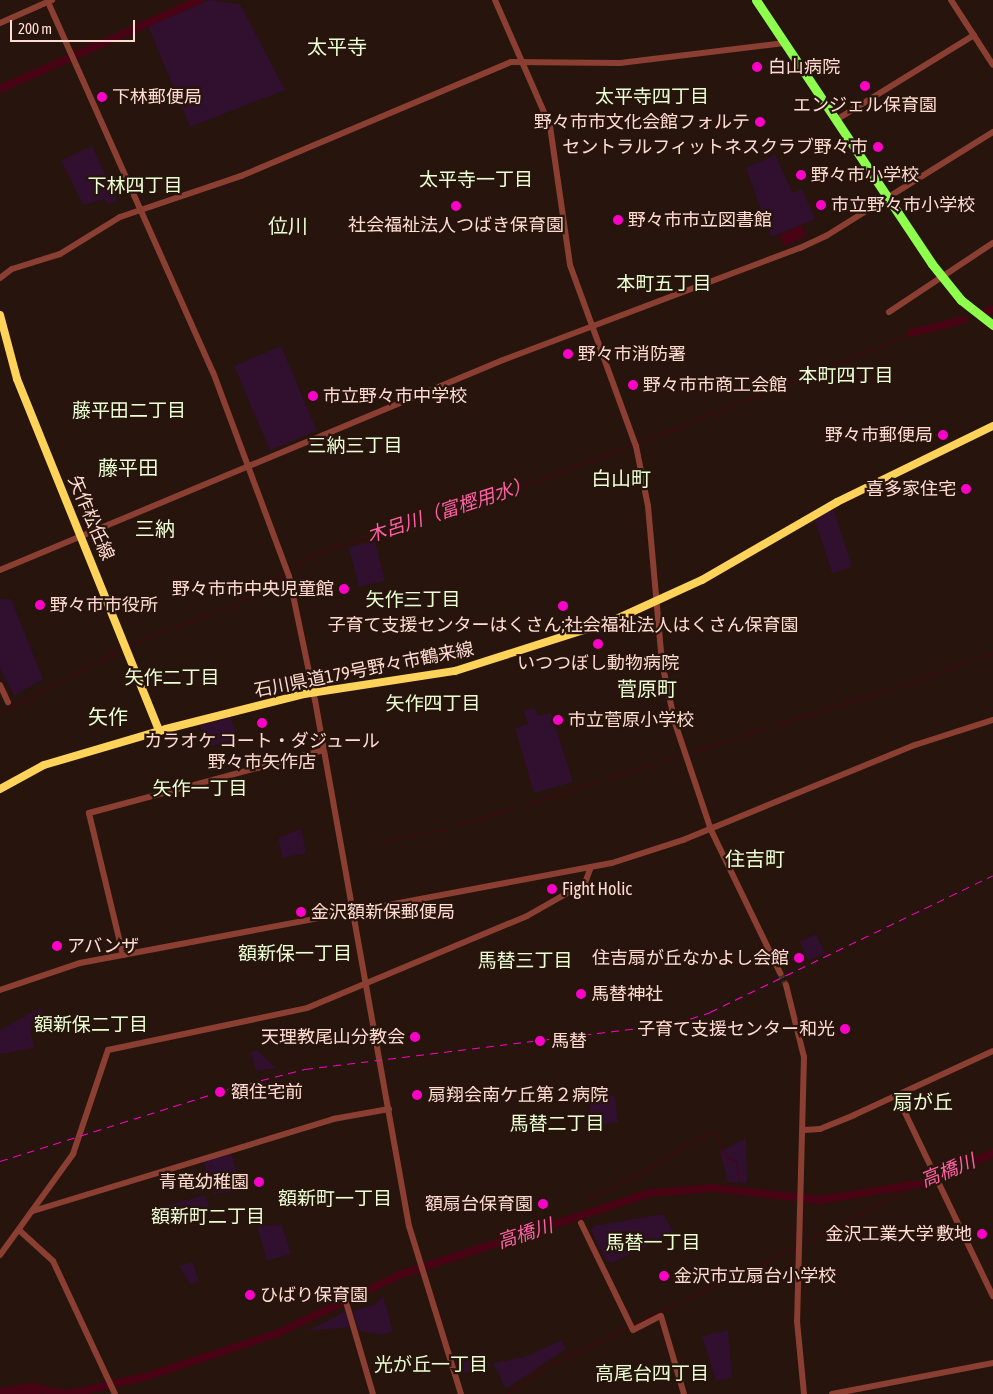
<!DOCTYPE html>
<html>
<head>
<meta charset="utf-8">
<style>
	body { margin:0 }
	#map { position:relative; width:993px; height:1394px; overflow:hidden; background:#27140c; font-family:"Asap Condensed","Noto Sans JP",sans-serif }
	div>[style] { position:absolute }
	.green>* { inset:0; background:#310f2f; transform-origin:0 0 }
	.water>* { inset:0; background:#480415; transform-origin:0 0 }
	.stream>* { height:1px; margin:-0.5px; padding:0 0.5px; transform-origin:0.5px; border-radius:0.5px; background:#480415 }
	.river>* { height:8px; margin:-4px; padding:0 4px; transform-origin:4px; border-radius:4px; background:#480415 }
	.minor-tunnel>* { height:6px; margin-top:-3px; transform-origin:0; background:repeating-linear-gradient(90deg,#47322a 0 6px,transparent 0 9px) }
	.minor>* { height:6px; margin:-3px; padding:0 3px; transform-origin:3px; border-radius:3px; background:#8b3f32 }
	.major>* { height:8px; margin:-4px; padding:0 4px; transform-origin:4px; border-radius:4px; background:#ffd359 }
	.highway>* { height:9px; margin:-4.5px; padding:0 4.5px; transform-origin:4.5px; border-radius:4.5px; background:#8fff4d }
	.rail>* { height:1px; margin-top:-0.5px; transform-origin:0; background:repeating-linear-gradient(90deg,#fd00c8 0 8px,transparent 0 14px) }
	.dots>* { width:14px; height:14px; translate:-50% -50%; box-sizing:border-box; border:2px solid #27140c; border-radius:50% }
	span { translate:-50% -50%; white-space:nowrap; text-align:center; line-height:1.15; -webkit-text-stroke:4.5px #27140c; paint-order:stroke }
	.poi-label { font-size:18px; color:#ffdcd2 }
	.left { translate:0 -50%; text-align:left }
	.right { translate:-100% -50%; text-align:right }
	.street-label { font-size:18px; color:#ffdcd2 }
	.neighbourhood-label { font-size:19px; color:#ebffd4 }
	.water-label { font-size:19px; color:#ff60a4; font-style:italic }
	.quarter-label { font-size:20px; color:#ebffd4 }
	.scale { position:absolute; left:10px; top:20px; width:125px; height:22px; box-sizing:border-box; border:2px solid #ffdcd2; border-top:0; padding-left:6px; font-size:15px; line-height:18px; white-space:nowrap; color:#ffdcd2; -webkit-text-stroke:4px #27140c; paint-order:stroke }
</style>
</head>
<body>
<div id="map">
	<div class="green">
		<div style="clip-path:polygon(209px 0,240px 4px,285px 90px,190px 127px,148px 26px)"></div>
		<div style="clip-path:polygon(92px 146px,117px 200px,108px 205px,105px 199px,83px 205px,61px 160px)"></div>
		<div style="clip-path:polygon(775px 155px,793px 193px,802px 189px,815px 219px,771px 237px,746px 168px)"></div>
		<div style="left:281px;top:346px;width:92px;height:51px;rotate:67deg"></div>
		<div style="left:833px;top:508px;width:62px;height:21px;rotate:72deg"></div>
		<div style="left:375px;top:541px;width:41px;height:27px;rotate:76deg"></div>
		<div style="clip-path:polygon(0 599px,11px 599px,43px 679px,14px 696px,0 669px)"></div>
		<div style="clip-path:polygon(535px 708px,538px 716px,551px 713px,573px 782px,534px 793px,515px 728px,528px 724px,523px 710px)"></div>
		<div style="left:231px;top:717px;width:23px;height:32px;rotate:75deg"></div>
		<div style="clip-path:polygon(301px 829px,306px 853px,282px 858px,278px 838px)"></div>
		<div style="left:816px;top:934px;width:21px;height:18px;rotate:65deg"></div>
		<div style="clip-path:polygon(40px 1008px,47px 1025px,30px 1028px,34px 1048px,0 1054px,0 1030px)"></div>
		<div style="clip-path:polygon(257px 1050px,276px 1068px,256px 1071px,251px 1052px)"></div>
		<div style="clip-path:polygon(615px 1095px,618px 1122px,588px 1127px,591px 1100px)"></div>
		<div style="clip-path:polygon(746px 1138px,747px 1183px,728px 1182px,720px 1152px)"></div>
		<div style="clip-path:polygon(231px 1153px,242px 1191px,214px 1194px,203px 1161px)"></div>
		<div style="clip-path:polygon(205px 1195px,210px 1209px,156px 1225px,148px 1210px)"></div>
		<div style="clip-path:polygon(663px 1214px,674px 1233px,612px 1263px,606px 1260px,591px 1230px,594px 1226px)"></div>
		<div style="clip-path:polygon(282px 1225px,291px 1254px,267px 1261px,257px 1226px)"></div>
		<div style="clip-path:polygon(193px 1262px,199px 1282px,190px 1284px,179px 1266px)"></div>
		<div style="clip-path:polygon(383px 1296px,393px 1331px,382px 1335px,359px 1331px,353px 1311px,376px 1304px)"></div>
		<div style="clip-path:polygon(345px 1311px,350px 1327px,306px 1331px,324px 1323px)"></div>
		<div style="clip-path:polygon(728px 1330px,732px 1378px,716px 1381px,702px 1336px)"></div>
		<div style="clip-path:polygon(562px 1340px,566px 1349px,506px 1389px,493px 1363px,524px 1357px)"></div>
		<div style="clip-path:polygon(483px 1351px,491px 1367px,462px 1373px,458px 1365px)"></div>
	</div>
	<div class="water">
		<div style="left:802px;top:225px;width:12px;height:25px;rotate:66deg"></div>
	</div>
	<div class="stream">
		<div style="left:638px;top:443px;width:294px;rotate:-21.9deg"></div>
		<div style="left:289px;top:570px;width:32px;rotate:-32deg"></div>
		<div style="left:316px;top:553px;width:157px;rotate:-17deg"></div>
		<div style="left:466px;top:507px;width:177px;rotate:-20.5deg"></div>
		<div style="left:129px;top:645px;width:116px;rotate:-21.3deg"></div>
		<div style="left:237px;top:603px;width:57px;rotate:-32.9deg"></div>
		<div style="left:900px;top:686px;width:99px;rotate:-19.5deg"></div>
		<div style="left:0;top:713px;width:139px;rotate:-27.9deg"></div>
		<div style="left:775px;top:725px;width:121px;rotate:-17.2deg"></div>
		<div style="left:740px;top:736px;width:26px;rotate:-18deg"></div>
		<div style="left:691px;top:752px;width:41px;rotate:-18.4deg"></div>
		<div style="left:661px;top:761px;width:19px;rotate:-18deg"></div>
		<div style="left:606px;top:779px;width:49px;rotate:-17.7deg"></div>
		<div style="left:523px;top:805px;width:77px;rotate:-17.3deg"></div>
		<div style="left:456px;top:826px;width:60px;rotate:-17.5deg"></div>
		<div style="left:432px;top:832px;width:15px;rotate:-11deg"></div>
		<div style="left:407px;top:836px;width:20px;rotate:-9deg"></div>
		<div style="left:379px;top:842px;width:22px;rotate:-10deg"></div>
		<div style="left:587px;top:1199px;width:54px;rotate:-25.1deg"></div>
		<div style="left:636px;top:1176px;width:72px;rotate:-31.9deg"></div>
		<div style="left:697px;top:1138px;width:19px;rotate:-18deg"></div>
		<div style="left:715px;top:1132px;width:27px;rotate:66deg"></div>
		<div style="left:726px;top:1157px;width:11px;rotate:22deg"></div>
		<div style="left:736px;top:1161px;width:20px;rotate:81deg"></div>
		<div style="left:801px;top:1244px;width:126px;rotate:-27.4deg"></div>
		<div style="left:634px;top:1324px;width:178px;rotate:-25.6deg"></div>
		<div style="left:507px;top:1394px;width:43px;rotate:-35.5deg"></div>
		<div style="left:542px;top:1369px;width:97px;rotate:-25.8deg"></div>
	</div>
	<div class="river">
		<div style="left:0;top:89px;width:218px;rotate:-24.1deg"></div>
		<div style="left:981px;top:314px;width:13px;rotate:-23deg"></div>
		<div style="left:911px;top:333px;width:54px;rotate:-14deg"></div>
		<div style="left:0;top:1392px;width:30px;rotate:-9deg"></div>
		<div style="left:30px;top:1387px;width:38px;rotate:11deg"></div>
		<div style="left:12px;top:1394px;width:25px;rotate:-5deg"></div>
		<div style="left:69px;top:1394px;width:81px;rotate:-12.8deg"></div>
		<div style="left:148px;top:1376px;width:135px;rotate:-18.2deg"></div>
		<div style="left:276px;top:1334px;width:140px;rotate:-25.5deg"></div>
		<div style="left:402px;top:1274px;width:261px;rotate:-18.1deg"></div>
		<div style="left:650px;top:1193px;width:63px;rotate:-4.5deg"></div>
		<div style="left:713px;top:1188px;width:109px;rotate:6.3deg"></div>
		<div style="left:821px;top:1200px;width:111px;rotate:-9.3deg"></div>
		<div style="left:931px;top:1182px;width:68px;rotate:-25.1deg"></div>
	</div>
	<div class="minor-tunnel">
		<div style="left:780px;top:973px;width:13px;rotate:63deg"></div>
	</div>
	<div class="minor">
		<div style="left:495px;top:0;width:137px;rotate:66.4deg"></div>
		<div style="left:550px;top:126px;width:140px;rotate:81.8deg"></div>
		<div style="left:570px;top:265px;width:193px;rotate:70deg"></div>
		<div style="left:636px;top:446px;width:61px;rotate:78.7deg"></div>
		<div style="left:648px;top:506px;width:158px;rotate:84.9deg"></div>
		<div style="left:662px;top:663px;width:61px;rotate:77.8deg"></div>
		<div style="left:675px;top:723px;width:113px;rotate:71.4deg"></div>
		<div style="left:711px;top:830px;width:159px;rotate:64.2deg"></div>
		<div style="left:951px;top:0;width:77px;rotate:57.1deg"></div>
		<div style="left:48px;top:2px;width:405px;rotate:66deg"></div>
		<div style="left:213px;top:372px;width:218px;rotate:69.6deg"></div>
		<div style="left:289px;top:576px;width:127px;rotate:78.2deg"></div>
		<div style="left:315px;top:700px;width:534px;rotate:79.87deg"></div>
		<div style="left:409px;top:1226px;width:176px;rotate:72.8deg"></div>
		<div style="left:0;top:23px;width:57px;rotate:-23.9deg"></div>
		<div style="left:836px;top:120px;width:162px;rotate:-31.6deg"></div>
		<div style="left:0;top:278px;width:15px;rotate:-37deg"></div>
		<div style="left:12px;top:269px;width:50px;rotate:-17.4deg"></div>
		<div style="left:60px;top:254px;width:70px;rotate:-31.7deg"></div>
		<div style="left:120px;top:217px;width:128px;rotate:-18.7deg"></div>
		<div style="left:241px;top:176px;width:293px;rotate:-22.9deg"></div>
		<div style="left:511px;top:62px;width:109px;rotate:0.5deg"></div>
		<div style="left:620px;top:63px;width:166px;rotate:-6.9deg"></div>
		<div style="left:889px;top:312px;width:125px;rotate:-33.6deg"></div>
		<div style="left:0;top:570px;width:545px;rotate:-22.66deg"></div>
		<div style="left:503px;top:360px;width:317px;rotate:-20.7deg"></div>
		<div style="left:800px;top:248px;width:29px;rotate:-25deg"></div>
		<div style="left:826px;top:236px;width:197px;rotate:-31.9deg"></div>
		<div style="left:0;top:685px;width:19px;rotate:65deg"></div>
		<div style="left:123px;top:955px;width:146px;rotate:-103.5deg"></div>
		<div style="left:89px;top:813px;width:243px;rotate:-15deg"></div>
		<div style="left:786px;top:985px;width:74px;rotate:76deg"></div>
		<div style="left:804px;top:1057px;width:264px;rotate:91.5deg"></div>
		<div style="left:797px;top:1321px;width:73px;rotate:84.5deg"></div>
		<div style="left:0;top:990px;width:84px;rotate:-18.6deg"></div>
		<div style="left:80px;top:963px;width:541px;rotate:-10.65deg"></div>
		<div style="left:612px;top:863px;width:75px;rotate:-17.9deg"></div>
		<div style="left:683px;top:840px;width:251px;rotate:-22.3deg"></div>
		<div style="left:915px;top:745px;width:82px;rotate:-17.8deg"></div>
		<div style="left:897px;top:1096px;width:222px;rotate:64.4deg"></div>
		<div style="left:804px;top:1130px;width:16px;rotate:-4deg"></div>
		<div style="left:820px;top:1129px;width:37px;rotate:-22deg"></div>
		<div style="left:854px;top:1115px;width:153px;rotate:-24.7deg"></div>
		<div style="left:33px;top:1211px;width:314px;rotate:-17deg"></div>
		<div style="left:333px;top:1119px;width:57px;rotate:-10.1deg"></div>
		<div style="left:581px;top:1223px;width:119px;rotate:64.1deg"></div>
		<div style="left:633px;top:1330px;width:31px;rotate:-27deg"></div>
		<div style="left:661px;top:1316px;width:81px;rotate:73.6deg"></div>
		<div style="left:19px;top:1230px;width:46px;rotate:42.4deg"></div>
		<div style="left:53px;top:1261px;width:147px;rotate:65deg"></div>
		<div style="left:0;top:1255px;width:125px;rotate:-54.1deg"></div>
		<div style="left:73px;top:1154px;width:110px;rotate:-71.4deg"></div>
		<div style="left:108px;top:1050px;width:203px;rotate:-11.9deg"></div>
		<div style="left:307px;top:1008px;width:238px;rotate:-22.7deg"></div>
		<div style="left:527px;top:916px;width:67px;rotate:-29.6deg"></div>
		<div style="left:585px;top:883px;width:15px;rotate:-70deg"></div>
		<div style="left:344px;top:1295px;width:103px;rotate:73.7deg"></div>
		<div style="left:832px;top:1394px;width:164px;rotate:-10.9deg"></div>
	</div>
	<div class="major">
		<div style="left:0;top:315px;width:66px;rotate:75.1deg"></div>
		<div style="left:17px;top:379px;width:380px;rotate:68deg"></div>
		<div style="left:0;top:789px;width:50px;rotate:-28.6deg"></div>
		<div style="left:44px;top:765px;width:127px;rotate:-16.4deg"></div>
		<div style="left:166px;top:729px;width:142px;rotate:-14.2deg"></div>
		<div style="left:304px;top:694px;width:153px;rotate:-8.7deg"></div>
		<div style="left:455px;top:671px;width:165px;rotate:-17.7deg"></div>
		<div style="left:612px;top:621px;width:99px;rotate:-24.5deg"></div>
		<div style="left:702px;top:580px;width:156px;rotate:-30deg"></div>
		<div style="left:837px;top:502px;width:174px;rotate:-26deg"></div>
	</div>
	<div class="highway">
		<div style="left:756px;top:0;width:317px;rotate:56.3deg"></div>
		<div style="left:932px;top:264px;width:46px;rotate:51.1deg"></div>
		<div style="left:961px;top:300px;width:41px;rotate:38deg"></div>
	</div>
	<div class="rail">
		<div style="left:0;top:1161px;width:245px;rotate:-17.5deg"></div>
		<div style="left:234px;top:1087px;width:73px;rotate:-14.2deg"></div>
		<div style="left:305px;top:1069px;width:375px;rotate:-7deg"></div>
		<div style="left:677px;top:1023px;width:35px;rotate:-18deg"></div>
		<div style="left:710px;top:1012px;width:314px;rotate:-25.8deg"></div>
	</div>
	<div class="dots">
		<div style="left:757px;top:67px;background:#fd00c8"></div>
		<div style="left:865px;top:86px;background:#fd00c8"></div>
		<div style="left:102px;top:97px;background:#fd00c8"></div>
		<div style="left:760px;top:122px;background:#fd00c8"></div>
		<div style="left:878px;top:147px;background:#fd00c8"></div>
		<div style="left:801px;top:175px;background:#fd00c8"></div>
		<div style="left:821px;top:205px;background:#fd00c8"></div>
		<div style="left:456px;top:206px;background:#fd00c8"></div>
		<div style="left:618px;top:220px;background:#fd00c8"></div>
		<div style="left:568px;top:354px;background:#fd00c8"></div>
		<div style="left:633px;top:385px;background:#fd00c8"></div>
		<div style="left:313px;top:396px;background:#fd00c8"></div>
		<div style="left:943px;top:435px;background:#fd00c8"></div>
		<div style="left:966px;top:489px;background:#fd00c8"></div>
		<div style="left:344px;top:589px;background:#fd00c8"></div>
		<div style="left:40px;top:605px;background:#fd00c8"></div>
		<div style="left:563px;top:606px;background:#fd00c8"></div>
		<div style="left:598px;top:644px;background:#fd00c8"></div>
		<div style="left:558px;top:720px;background:#fd00c8"></div>
		<div style="left:262px;top:723px;background:#fd00c8"></div>
		<div style="left:552px;top:889px;background:#fd00c8"></div>
		<div style="left:301px;top:912px;background:#fd00c8"></div>
		<div style="left:57px;top:946px;background:#fd00c8"></div>
		<div style="left:799px;top:958px;background:#fd00c8"></div>
		<div style="left:581px;top:994px;background:#fd00c8"></div>
		<div style="left:845px;top:1029px;background:#fd00c8"></div>
		<div style="left:415px;top:1037px;background:#fd00c8"></div>
		<div style="left:540px;top:1041px;background:#fd00c8"></div>
		<div style="left:220px;top:1092px;background:#fd00c8"></div>
		<div style="left:417px;top:1095px;background:#fd00c8"></div>
		<div style="left:259px;top:1182px;background:#fd00c8"></div>
		<div style="left:543px;top:1204px;background:#fd00c8"></div>
		<div style="left:982px;top:1234px;background:#fd00c8"></div>
		<div style="left:664px;top:1276px;background:#fd00c8"></div>
		<div style="left:250px;top:1295px;background:#fd00c8"></div>
	</div>
	<div class="poi-label">
		<span class="left" style="left:768px;top:67px">白山病院</span>
		<span class="left" style="left:112px;top:97px">下林郵便局</span>
		<span style="left:865px;top:105px">エンジェル保育園</span>
		<span class="right" style="left:750px;top:122px">野々市市文化会館フォルテ</span>
		<span class="right" style="left:868px;top:147px">セントラルフィットネスクラブ野々市</span>
		<span class="left" style="left:811px;top:175px">野々市小学校</span>
		<span class="left" style="left:831px;top:205px">市立野々市小学校</span>
		<span class="left" style="left:628px;top:220px">野々市市立図書館</span>
		<span style="left:456px;top:225px">社会福祉法人つばき保育園</span>
		<span class="left" style="left:578px;top:354px">野々市消防署</span>
		<span class="left" style="left:643px;top:385px">野々市市商工会館</span>
		<span class="left" style="left:323px;top:396px">市立野々市中学校</span>
		<span class="right" style="left:933px;top:435px">野々市郵便局</span>
		<span class="right" style="left:956px;top:489px">喜多家住宅</span>
		<span class="right" style="left:334px;top:589px">野々市市中央児童館</span>
		<span class="left" style="left:50px;top:605px">野々市市役所</span>
		<span style="left:563px;top:625px">子育て支援センターはくさん;社会福祉法人はくさん保育園</span>
		<span style="left:598px;top:663px">いつつぼし動物病院</span>
		<span class="left" style="left:568px;top:720px">市立菅原小学校</span>
		<span style="left:262px;top:752px">カラオケ コート・ダジュール<br>野々市矢作店</span>
		<span class="left" style="left:562px;top:889px">Fight Holic</span>
		<span class="left" style="left:311px;top:912px">金沢額新保郵便局</span>
		<span class="left" style="left:67px;top:946px">アバンザ</span>
		<span class="right" style="left:789px;top:958px">住吉扇が丘なかよし会館</span>
		<span class="left" style="left:591px;top:994px">馬替神社</span>
		<span class="right" style="left:835px;top:1029px">子育て支援センター和光</span>
		<span class="right" style="left:405px;top:1037px">天理教尾山分教会</span>
		<span class="left" style="left:551px;top:1041px">馬替</span>
		<span class="left" style="left:231px;top:1092px">額住宅前</span>
		<span class="left" style="left:428px;top:1095px">扇翔会南ケ丘第２病院</span>
		<span class="right" style="left:249px;top:1182px">青竜幼稚園</span>
		<span class="right" style="left:533px;top:1204px">額扇台保育園</span>
		<span class="right" style="left:972px;top:1234px">金沢工業大学 敷地</span>
		<span class="left" style="left:674px;top:1276px">金沢市立扇台小学校</span>
		<span class="left" style="left:260px;top:1295px">ひばり保育園</span>
	</div>
	<div class="street-label">
		<span style="left:91px;top:518px;rotate:67deg">矢作松任線</span>
		<span style="left:364px;top:670px;rotate:-11deg">石川県道179号野々市鶴来線</span>
	</div>
	<div class="neighbourhood-label">
		<span style="left:652px;top:97px">太平寺四丁目</span>
		<span style="left:476px;top:180px">太平寺一丁目</span>
		<span style="left:135px;top:186px">下林四丁目</span>
		<span style="left:664px;top:284px">本町五丁目</span>
		<span style="left:846px;top:376px">本町四丁目</span>
		<span style="left:129px;top:411px">藤平田二丁目</span>
		<span style="left:355px;top:446px">三納三丁目</span>
		<span style="left:413px;top:600px">矢作三丁目</span>
		<span style="left:172px;top:678px">矢作二丁目</span>
		<span style="left:433px;top:704px">矢作四丁目</span>
		<span style="left:200px;top:789px">矢作一丁目</span>
		<span style="left:295px;top:954px">額新保一丁目</span>
		<span style="left:525px;top:961px">馬替三丁目</span>
		<span style="left:91px;top:1025px">額新保二丁目</span>
		<span style="left:557px;top:1124px">馬替二丁目</span>
		<span style="left:335px;top:1199px">額新町一丁目</span>
		<span style="left:208px;top:1217px">額新町二丁目</span>
		<span style="left:653px;top:1243px">馬替一丁目</span>
		<span style="left:431px;top:1365px">光が丘一丁目</span>
		<span style="left:652px;top:1374px">高尾台四丁目</span>
	</div>
	<div class="water-label">
		<span style="left:449px;top:510px;rotate:-18deg">木呂川（富樫用水）</span>
		<span style="left:948px;top:1171px;rotate:-22deg">高橋川</span>
		<span style="left:525px;top:1234px;rotate:-18deg">高橋川</span>
	</div>
	<div class="quarter-label">
		<span style="left:337px;top:46px">太平寺</span>
		<span style="left:288px;top:225px">位川</span>
		<span style="left:128px;top:467px">藤平田</span>
		<span style="left:621px;top:478px">白山町</span>
		<span style="left:155px;top:528px">三納</span>
		<span style="left:647px;top:688px">菅原町</span>
		<span style="left:108px;top:716px">矢作</span>
		<span style="left:755px;top:858px">住吉町</span>
		<span style="left:923px;top:1101px">扇が丘</span>
	</div>
	<div class="scale">200 m</div>
</div>
</body>
</html>
